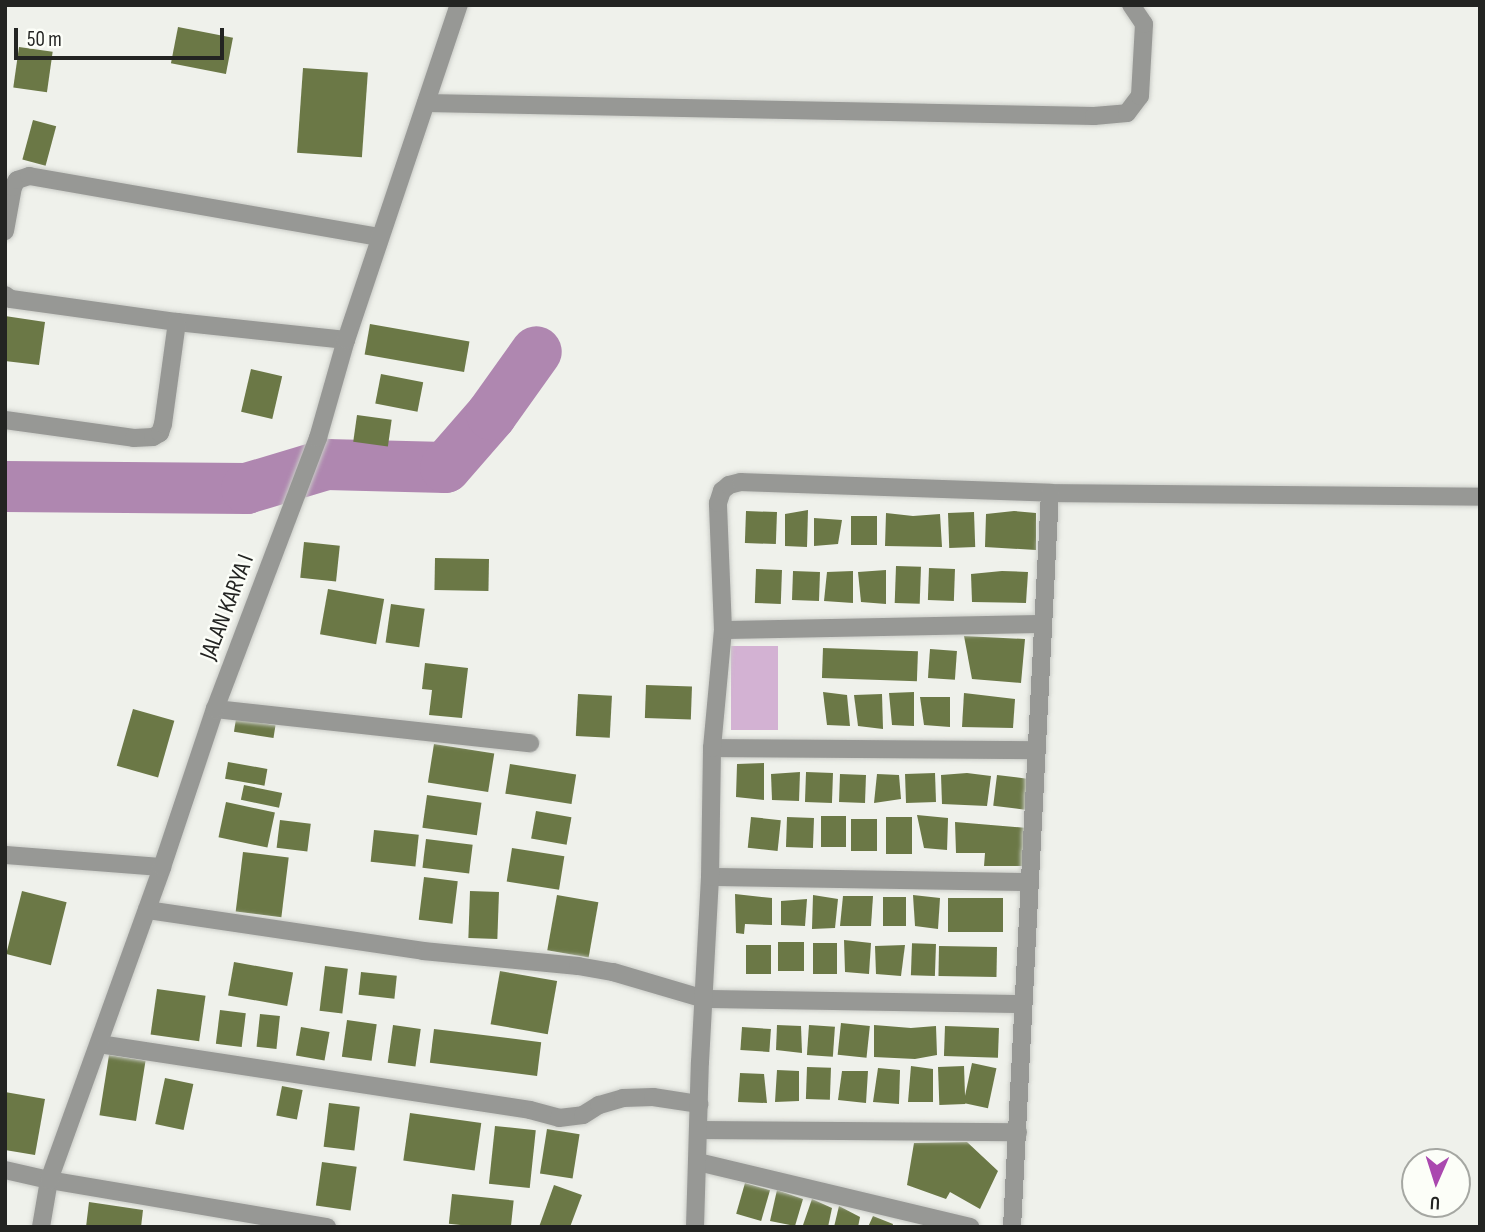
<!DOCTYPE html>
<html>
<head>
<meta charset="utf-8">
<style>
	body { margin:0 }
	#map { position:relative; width:1485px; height:1232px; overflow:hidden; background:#eff1eb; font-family:"Sofia Sans Condensed",sans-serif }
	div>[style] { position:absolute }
	.green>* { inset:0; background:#d3b2d3; transform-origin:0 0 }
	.river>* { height:51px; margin:-25.5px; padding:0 25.5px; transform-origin:25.5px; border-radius:25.5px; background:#af87b0 }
	.building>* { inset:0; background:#6b7846; transform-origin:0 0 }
	.roads { filter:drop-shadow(0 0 2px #caccc7) drop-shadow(0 0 2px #caccc7) }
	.minor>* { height:18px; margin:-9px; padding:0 9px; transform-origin:9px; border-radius:9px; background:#979895 }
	span { translate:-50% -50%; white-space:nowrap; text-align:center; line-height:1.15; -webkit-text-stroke:5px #fcfef8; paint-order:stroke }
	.street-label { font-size:24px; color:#232422 }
	.frame { position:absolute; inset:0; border:7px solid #232422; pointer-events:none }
	.north { position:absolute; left:1401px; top:1148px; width:70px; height:70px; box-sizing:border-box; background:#fcfef8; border:2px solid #a5a7a2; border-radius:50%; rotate:183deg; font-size:19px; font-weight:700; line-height:28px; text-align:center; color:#232422 }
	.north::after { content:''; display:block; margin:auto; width:24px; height:32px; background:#aa48af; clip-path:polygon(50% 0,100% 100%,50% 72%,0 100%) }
	.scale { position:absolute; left:14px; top:28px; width:210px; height:32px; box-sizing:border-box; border:4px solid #232422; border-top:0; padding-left:9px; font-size:21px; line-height:24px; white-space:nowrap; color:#232422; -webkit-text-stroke:5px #fcfef8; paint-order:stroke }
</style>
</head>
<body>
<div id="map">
	<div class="green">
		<div style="left:731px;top:646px;width:47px;height:84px"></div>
	</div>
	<div class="river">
		<div style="left:5px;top:486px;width:241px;rotate:0.5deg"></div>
		<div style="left:246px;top:488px;width:84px;rotate:-16.7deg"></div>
		<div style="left:326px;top:464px;width:119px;rotate:1.4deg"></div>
		<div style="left:445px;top:467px;width:70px;rotate:-49deg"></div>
		<div style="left:491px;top:414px;width:77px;rotate:-54.5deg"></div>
	</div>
	<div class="building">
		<div style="left:178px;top:27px;width:56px;height:37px;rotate:11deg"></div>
		<div style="left:19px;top:47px;width:34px;height:41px;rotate:8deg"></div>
		<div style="left:303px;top:68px;width:65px;height:85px;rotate:4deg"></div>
		<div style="left:33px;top:120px;width:24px;height:41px;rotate:15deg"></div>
		<div style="clip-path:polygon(5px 316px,45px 322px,39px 365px,5px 361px)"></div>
		<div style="left:370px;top:324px;width:101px;height:31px;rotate:10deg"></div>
		<div style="left:251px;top:369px;width:32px;height:44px;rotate:13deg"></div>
		<div style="left:381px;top:374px;width:43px;height:30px;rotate:11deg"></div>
		<div style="left:357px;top:415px;width:35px;height:27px;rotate:8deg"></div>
		<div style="clip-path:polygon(808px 510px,807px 547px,785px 546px,785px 514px)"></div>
		<div style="left:746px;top:511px;width:31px;height:32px;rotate:2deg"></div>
		<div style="clip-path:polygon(1014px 511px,1036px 513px,1036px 550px,985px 547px,986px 514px)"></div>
		<div style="left:974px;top:512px;width:35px;height:26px;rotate:88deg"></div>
		<div style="clip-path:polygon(886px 513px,913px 516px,940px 514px,942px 547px,885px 546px)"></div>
		<div style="left:877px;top:516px;width:29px;height:26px;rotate:90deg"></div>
		<div style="clip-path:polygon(814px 518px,842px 520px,838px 544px,814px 546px)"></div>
		<div style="left:304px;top:542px;width:36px;height:36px;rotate:6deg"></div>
		<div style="left:435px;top:558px;width:54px;height:32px;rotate:1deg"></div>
		<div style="left:896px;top:566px;width:25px;height:37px;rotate:2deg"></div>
		<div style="left:929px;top:568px;width:26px;height:32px;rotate:2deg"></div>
		<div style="left:756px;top:569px;width:26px;height:34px;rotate:2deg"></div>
		<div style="clip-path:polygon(886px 570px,886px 604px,861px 602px,858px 572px)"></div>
		<div style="clip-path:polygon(853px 571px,853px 603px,824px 601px,827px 572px)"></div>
		<div style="clip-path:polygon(1002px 571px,1028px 572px,1026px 603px,972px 602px,971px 574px)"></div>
		<div style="left:820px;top:572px;width:29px;height:27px;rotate:92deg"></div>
		<div style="left:328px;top:589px;width:57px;height:46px;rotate:10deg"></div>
		<div style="left:391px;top:604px;width:34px;height:39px;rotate:8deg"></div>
		<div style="clip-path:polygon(964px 636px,1025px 639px,1021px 683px,972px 679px)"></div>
		<div style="left:823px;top:648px;width:95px;height:30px;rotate:2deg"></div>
		<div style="left:930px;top:649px;width:27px;height:29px;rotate:4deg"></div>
		<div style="clip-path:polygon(425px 663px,468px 668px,462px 718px,429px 715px,432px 690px,422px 689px)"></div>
		<div style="left:646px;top:685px;width:46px;height:33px;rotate:2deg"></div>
		<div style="clip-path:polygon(823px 692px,847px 695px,850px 726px,827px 725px)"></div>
		<div style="clip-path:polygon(914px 692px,914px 726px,892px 725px,889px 693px)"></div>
		<div style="clip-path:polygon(964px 693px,1015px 699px,1013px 728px,962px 727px)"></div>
		<div style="left:578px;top:694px;width:34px;height:42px;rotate:3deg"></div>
		<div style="clip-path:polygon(882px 694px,883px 729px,858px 726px,854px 695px)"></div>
		<div style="clip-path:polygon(920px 697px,950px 697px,950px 727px,924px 725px)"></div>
		<div style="left:133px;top:709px;width:43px;height:59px;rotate:16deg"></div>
		<div style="left:236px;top:719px;width:40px;height:13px;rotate:9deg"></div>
		<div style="left:434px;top:744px;width:61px;height:39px;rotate:9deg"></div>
		<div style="left:228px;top:762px;width:40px;height:17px;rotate:10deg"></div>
		<div style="clip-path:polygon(764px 763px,764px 800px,736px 797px,737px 764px)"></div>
		<div style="left:510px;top:764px;width:67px;height:30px;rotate:9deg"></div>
		<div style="clip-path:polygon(800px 772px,799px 801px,772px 800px,771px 774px)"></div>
		<div style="left:833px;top:773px;width:30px;height:27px;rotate:92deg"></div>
		<div style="left:935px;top:773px;width:29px;height:30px;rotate:88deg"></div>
		<div style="clip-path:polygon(967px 773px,991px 776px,987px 806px,942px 804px,941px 775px)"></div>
		<div style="left:840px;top:774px;width:26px;height:28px;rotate:2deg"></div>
		<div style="clip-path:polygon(877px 774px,899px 775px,901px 799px,874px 803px)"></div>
		<div style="left:997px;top:775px;width:32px;height:31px;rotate:7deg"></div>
		<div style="left:244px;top:785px;width:39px;height:15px;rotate:12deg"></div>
		<div style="left:427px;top:795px;width:55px;height:33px;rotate:8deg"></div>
		<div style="left:226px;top:802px;width:50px;height:36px;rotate:12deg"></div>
		<div style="left:536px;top:811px;width:36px;height:28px;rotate:10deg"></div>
		<div style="clip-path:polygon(917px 815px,948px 818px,947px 850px,924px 848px)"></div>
		<div style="left:846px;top:816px;width:31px;height:25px;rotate:90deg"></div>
		<div style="left:751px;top:817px;width:30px;height:31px;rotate:6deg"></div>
		<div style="left:912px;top:817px;width:37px;height:26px;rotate:90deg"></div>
		<div style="left:814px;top:818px;width:30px;height:27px;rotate:92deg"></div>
		<div style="left:851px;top:819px;width:26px;height:32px"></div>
		<div style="left:280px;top:820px;width:31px;height:28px;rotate:7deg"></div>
		<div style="clip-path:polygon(955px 822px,1027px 828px,1024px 866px,984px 866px,985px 853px,956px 853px)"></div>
		<div style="left:374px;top:830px;width:45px;height:32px;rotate:6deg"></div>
		<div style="left:426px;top:839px;width:47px;height:29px;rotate:7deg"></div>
		<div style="left:512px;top:848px;width:53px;height:34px;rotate:9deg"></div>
		<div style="left:243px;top:852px;width:46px;height:60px;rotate:7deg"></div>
		<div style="left:424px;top:877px;width:34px;height:43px;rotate:7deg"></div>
		<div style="left:22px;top:891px;width:46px;height:65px;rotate:14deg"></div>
		<div style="left:470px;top:891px;width:29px;height:47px;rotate:2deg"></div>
		<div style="clip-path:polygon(735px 894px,772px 898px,772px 925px,745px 924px,744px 934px,736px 933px)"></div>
		<div style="left:557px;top:895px;width:42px;height:56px;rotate:10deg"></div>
		<div style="clip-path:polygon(813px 895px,838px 899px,835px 928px,812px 929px)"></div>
		<div style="clip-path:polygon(913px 895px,940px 898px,938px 929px,915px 926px)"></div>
		<div style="clip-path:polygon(843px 896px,873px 896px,871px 926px,840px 926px)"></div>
		<div style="left:883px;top:897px;width:23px;height:29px"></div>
		<div style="left:948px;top:898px;width:55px;height:34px"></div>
		<div style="clip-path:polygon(807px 899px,805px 926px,781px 925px,781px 901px)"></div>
		<div style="clip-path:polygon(844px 940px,871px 943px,869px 974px,845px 972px)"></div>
		<div style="left:778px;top:942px;width:26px;height:29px"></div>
		<div style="left:813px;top:943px;width:24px;height:31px"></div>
		<div style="left:936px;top:944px;width:32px;height:24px;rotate:92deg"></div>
		<div style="left:746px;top:945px;width:25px;height:29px"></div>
		<div style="clip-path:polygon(905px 945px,901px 976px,876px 974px,875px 946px)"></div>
		<div style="left:939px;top:946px;width:58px;height:30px;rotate:1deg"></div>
		<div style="left:234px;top:962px;width:60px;height:34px;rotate:10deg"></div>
		<div style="left:325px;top:966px;width:23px;height:45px;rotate:7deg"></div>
		<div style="left:500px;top:971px;width:58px;height:54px;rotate:10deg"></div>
		<div style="left:361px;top:972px;width:36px;height:23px;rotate:6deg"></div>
		<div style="left:157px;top:989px;width:49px;height:46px;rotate:8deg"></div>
		<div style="left:220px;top:1010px;width:26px;height:34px;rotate:7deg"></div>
		<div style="left:260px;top:1014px;width:20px;height:33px;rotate:6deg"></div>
		<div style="left:347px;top:1020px;width:30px;height:37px;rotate:8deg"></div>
		<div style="left:841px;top:1023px;width:29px;height:32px;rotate:6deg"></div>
		<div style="left:393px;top:1025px;width:28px;height:38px;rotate:8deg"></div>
		<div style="clip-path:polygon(777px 1025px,801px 1026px,802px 1053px,776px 1050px)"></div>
		<div style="left:809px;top:1025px;width:26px;height:30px;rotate:4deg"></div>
		<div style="clip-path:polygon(874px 1025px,911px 1028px,936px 1026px,937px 1055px,915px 1059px,874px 1057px)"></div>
		<div style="left:945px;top:1026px;width:54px;height:30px;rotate:2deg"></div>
		<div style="left:301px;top:1027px;width:29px;height:29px;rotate:10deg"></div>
		<div style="left:742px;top:1027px;width:29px;height:23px;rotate:4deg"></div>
		<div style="left:434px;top:1029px;width:108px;height:34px;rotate:7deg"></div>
		<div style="left:109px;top:1055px;width:37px;height:61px;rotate:9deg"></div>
		<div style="left:972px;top:1063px;width:25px;height:41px;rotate:12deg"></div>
		<div style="clip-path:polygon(911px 1066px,933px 1069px,933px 1102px,908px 1102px)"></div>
		<div style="left:964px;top:1066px;width:38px;height:26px;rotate:88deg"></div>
		<div style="left:807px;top:1067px;width:24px;height:32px;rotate:2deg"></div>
		<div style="clip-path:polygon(878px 1068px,900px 1070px,899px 1104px,873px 1102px)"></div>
		<div style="clip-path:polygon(777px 1070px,799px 1071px,799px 1101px,775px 1102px)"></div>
		<div style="clip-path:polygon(842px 1071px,868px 1071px,866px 1103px,838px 1100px)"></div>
		<div style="clip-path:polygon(740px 1073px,764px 1074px,767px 1103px,738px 1102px)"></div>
		<div style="left:165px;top:1078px;width:29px;height:47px;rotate:12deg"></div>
		<div style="left:282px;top:1086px;width:21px;height:30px;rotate:11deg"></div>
		<div style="clip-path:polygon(5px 1092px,45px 1099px,35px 1155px,5px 1150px)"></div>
		<div style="left:329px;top:1103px;width:31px;height:44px;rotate:7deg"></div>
		<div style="left:410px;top:1113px;width:72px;height:48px;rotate:8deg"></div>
		<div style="left:495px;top:1126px;width:41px;height:58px;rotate:6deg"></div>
		<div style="left:547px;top:1129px;width:33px;height:45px;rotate:9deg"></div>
		<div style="clip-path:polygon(967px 1142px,998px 1171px,980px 1209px,950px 1192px,946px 1199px,907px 1185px,914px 1143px)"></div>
		<div style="left:322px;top:1162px;width:35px;height:44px;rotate:8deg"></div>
		<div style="left:745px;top:1183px;width:26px;height:32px;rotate:16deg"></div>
		<div style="clip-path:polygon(554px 1185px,582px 1195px,570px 1227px,539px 1227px)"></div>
		<div style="clip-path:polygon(777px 1190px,803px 1199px,795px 1226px,770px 1221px)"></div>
		<div style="left:452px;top:1194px;width:62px;height:30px;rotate:6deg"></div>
		<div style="clip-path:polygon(812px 1199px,832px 1208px,828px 1227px,803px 1225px)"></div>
		<div style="clip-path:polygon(89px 1202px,143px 1210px,141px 1227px,86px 1227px)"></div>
		<div style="clip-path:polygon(839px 1206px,860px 1217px,858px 1227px,834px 1227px)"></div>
		<div style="clip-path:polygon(873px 1216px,893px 1224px,892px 1227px,868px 1227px)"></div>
	</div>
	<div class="roads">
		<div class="minor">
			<div style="left:426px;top:103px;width:668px;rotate:1.11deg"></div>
			<div style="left:1094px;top:116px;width:33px;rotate:-5deg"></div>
			<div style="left:1127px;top:113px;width:21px;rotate:-53deg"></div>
			<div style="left:1140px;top:96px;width:72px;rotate:-86.8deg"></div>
			<div style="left:1144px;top:24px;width:23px;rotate:-124deg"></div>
			<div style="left:5px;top:231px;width:45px;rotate:-79.7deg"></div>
			<div style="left:13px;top:187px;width:8px;rotate:-60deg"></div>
			<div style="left:17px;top:180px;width:13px;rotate:-18deg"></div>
			<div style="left:29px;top:176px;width:356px;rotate:9.9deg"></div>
			<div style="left:5px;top:295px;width:7px;rotate:34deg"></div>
			<div style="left:11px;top:299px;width:168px;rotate:7.9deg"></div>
			<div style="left:177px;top:322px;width:170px;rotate:6.1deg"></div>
			<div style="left:5px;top:420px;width:130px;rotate:7.9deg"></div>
			<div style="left:134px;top:438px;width:19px;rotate:-3deg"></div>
			<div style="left:153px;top:437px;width:8px;rotate:-30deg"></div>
			<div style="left:160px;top:433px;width:9px;rotate:-72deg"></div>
			<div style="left:163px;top:424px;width:103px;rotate:-82.2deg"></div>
			<div style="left:1050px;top:493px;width:430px;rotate:0.5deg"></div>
			<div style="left:723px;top:630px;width:320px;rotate:-1.1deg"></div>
			<div style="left:215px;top:709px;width:317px;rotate:6.2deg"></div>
			<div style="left:712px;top:748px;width:324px;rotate:0.4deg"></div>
			<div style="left:5px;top:855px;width:157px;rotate:4.4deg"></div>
			<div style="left:710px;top:877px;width:319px;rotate:0.9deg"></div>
			<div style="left:147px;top:910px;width:279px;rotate:8.4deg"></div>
			<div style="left:423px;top:951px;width:156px;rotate:5.5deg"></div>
			<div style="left:578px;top:966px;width:36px;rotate:10deg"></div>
			<div style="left:613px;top:972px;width:95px;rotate:16.5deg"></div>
			<div style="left:704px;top:999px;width:318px;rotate:0.9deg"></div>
			<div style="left:99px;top:1044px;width:436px;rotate:8.7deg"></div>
			<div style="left:530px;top:1110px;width:30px;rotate:15deg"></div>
			<div style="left:559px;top:1118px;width:24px;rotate:-7deg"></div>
			<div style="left:583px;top:1115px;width:19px;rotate:-32deg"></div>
			<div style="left:599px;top:1105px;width:25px;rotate:-16deg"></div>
			<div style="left:623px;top:1098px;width:30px;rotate:-2deg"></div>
			<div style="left:653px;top:1097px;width:47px;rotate:8.7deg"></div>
			<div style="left:699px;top:1130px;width:319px;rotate:0.4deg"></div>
			<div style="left:698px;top:1162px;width:280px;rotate:13.4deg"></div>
			<div style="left:5px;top:1170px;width:45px;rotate:12.8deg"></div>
			<div style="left:49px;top:1180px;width:282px;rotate:9.6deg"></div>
			<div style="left:41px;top:1227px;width:48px;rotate:-80.3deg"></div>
			<div style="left:49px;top:1180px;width:333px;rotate:-70.1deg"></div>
			<div style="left:162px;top:867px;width:167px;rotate:-71.5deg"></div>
			<div style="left:215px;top:709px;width:290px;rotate:-69.2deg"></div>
			<div style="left:318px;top:438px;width:102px;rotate:-74.1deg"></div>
			<div style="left:346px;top:340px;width:354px;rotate:-71.4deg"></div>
			<div style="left:695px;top:1227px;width:165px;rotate:-88.3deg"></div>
			<div style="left:700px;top:1062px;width:185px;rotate:-86.9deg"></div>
			<div style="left:710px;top:877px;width:129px;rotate:-89.1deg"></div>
			<div style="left:712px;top:748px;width:119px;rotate:-84.7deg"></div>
			<div style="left:723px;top:630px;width:127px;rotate:-92.3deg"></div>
			<div style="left:718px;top:503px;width:13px;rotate:-72deg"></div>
			<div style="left:722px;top:491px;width:9px;rotate:-41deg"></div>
			<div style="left:729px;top:485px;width:12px;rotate:-14deg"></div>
			<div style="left:741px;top:482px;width:309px;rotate:2deg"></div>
			<div style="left:1050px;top:493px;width:735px;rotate:92.96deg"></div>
		</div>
	</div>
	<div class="street-label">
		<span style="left:227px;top:607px;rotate:-69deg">JALAN KARYA I</span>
	</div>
	<div class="frame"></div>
	<div class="north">U</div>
	<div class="scale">50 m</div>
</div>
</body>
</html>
